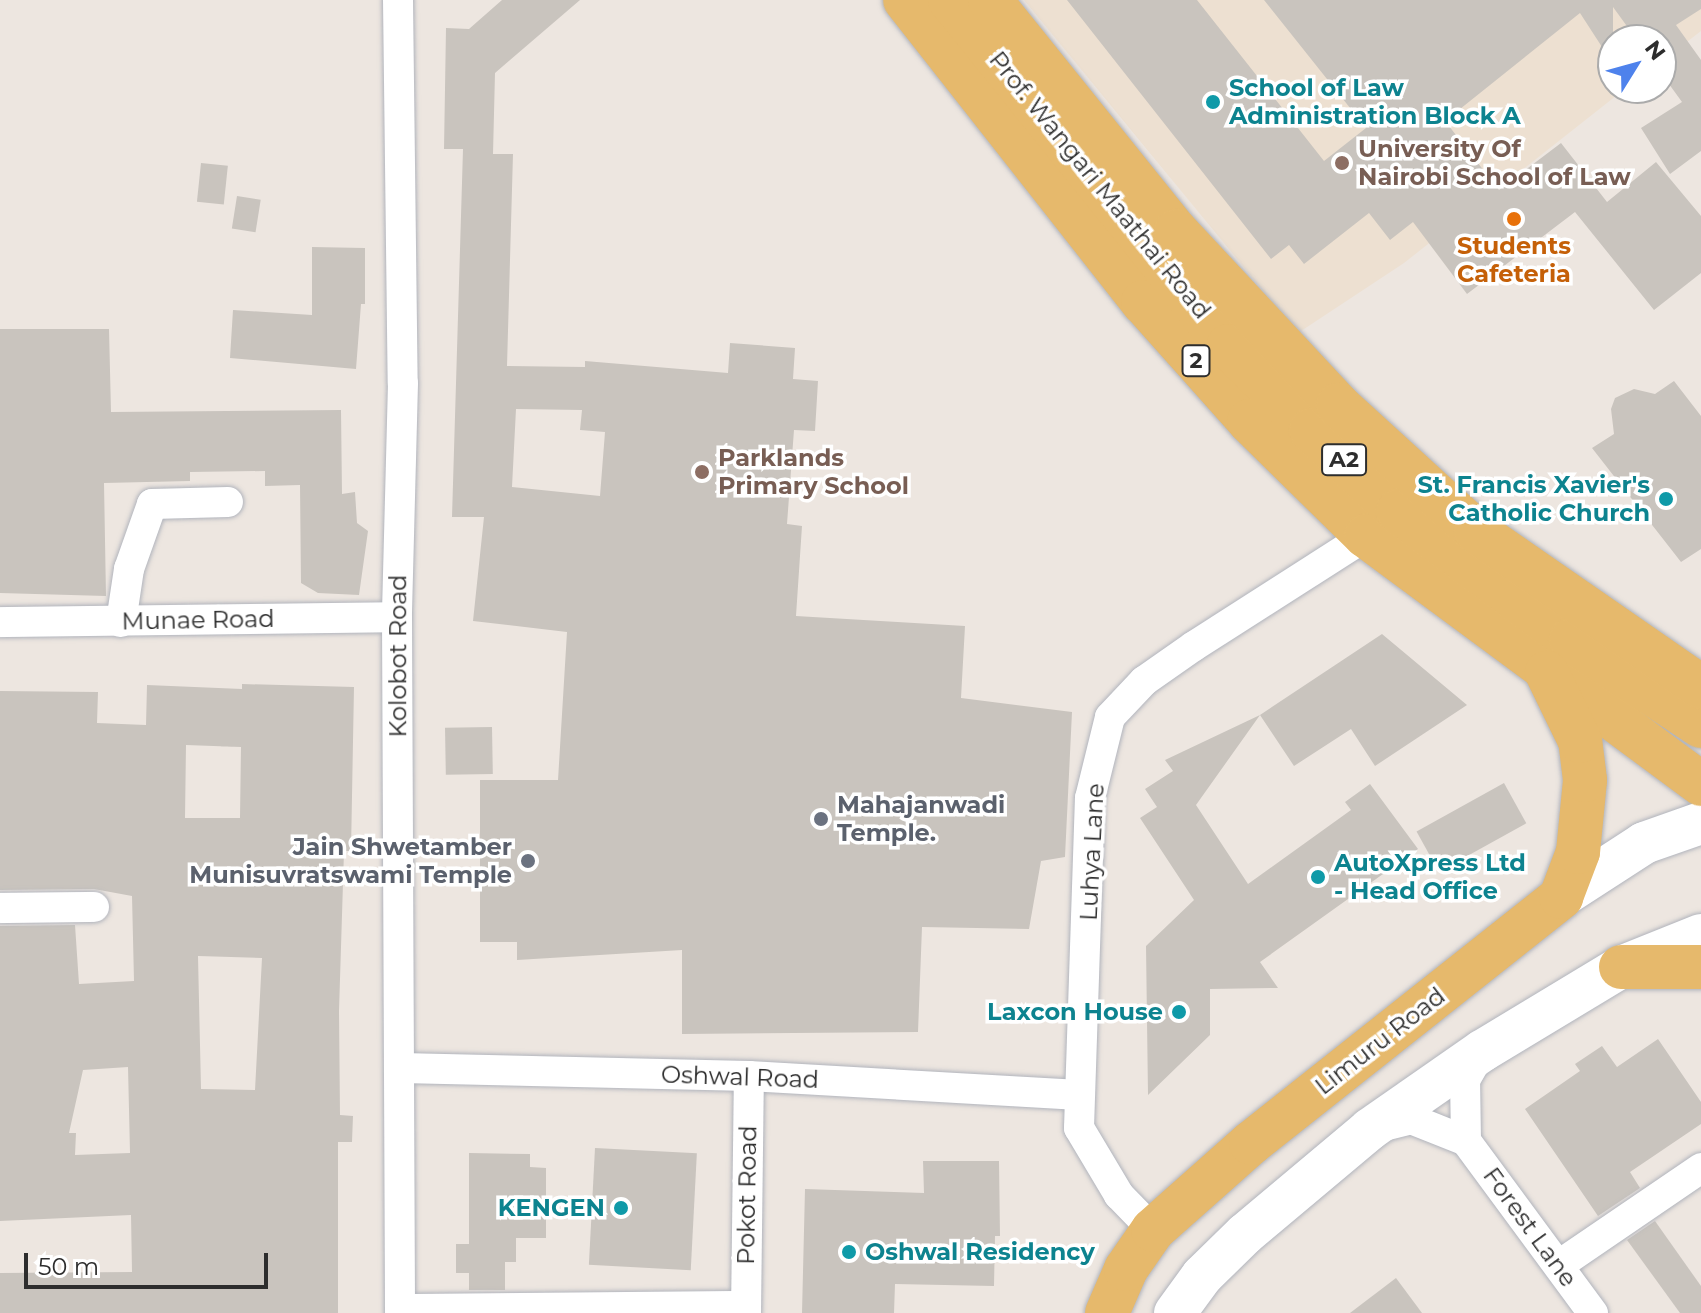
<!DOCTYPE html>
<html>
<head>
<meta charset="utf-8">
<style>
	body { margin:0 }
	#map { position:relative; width:1701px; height:1313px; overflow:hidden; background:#ede6e0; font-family:Montserrat,sans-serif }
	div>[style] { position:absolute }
	.education>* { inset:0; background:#ede0d1 }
	.building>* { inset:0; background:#c9c4be; transform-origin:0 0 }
	.roads { filter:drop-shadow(0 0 2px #b1b4bc) drop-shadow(0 0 2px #b1b4bc) }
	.minor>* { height:30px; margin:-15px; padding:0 15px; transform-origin:15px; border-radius:15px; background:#fff }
	.secondary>* { height:42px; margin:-21px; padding:0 21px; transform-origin:21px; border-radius:21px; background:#fff }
	.primary>* { height:44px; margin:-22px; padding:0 22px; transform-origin:22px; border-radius:22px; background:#e6b96c }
	.dots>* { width:22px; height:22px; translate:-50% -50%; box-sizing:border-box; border:4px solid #fff; border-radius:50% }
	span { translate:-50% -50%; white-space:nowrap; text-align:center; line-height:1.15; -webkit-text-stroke:7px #fff; paint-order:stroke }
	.shield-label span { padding:2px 6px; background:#fff; border:2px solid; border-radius:6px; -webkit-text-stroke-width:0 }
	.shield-label { font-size:22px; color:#2d2d2d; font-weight:700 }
	.culture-label { font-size:24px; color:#0d838f; font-weight:700 }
	.left { translate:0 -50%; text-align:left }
	.right { translate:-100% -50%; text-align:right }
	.education-label { font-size:24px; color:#785e54; font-weight:700 }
	.street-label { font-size:24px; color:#2d2d2d }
	.food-label { font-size:24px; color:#c56008; font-weight:700 }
	.worship-label { font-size:24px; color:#5b616d; font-weight:700 }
	.north { position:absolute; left:1597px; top:24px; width:80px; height:80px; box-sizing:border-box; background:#fff; border:2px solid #ababab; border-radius:50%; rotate:53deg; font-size:22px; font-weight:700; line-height:32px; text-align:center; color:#2d2d2d }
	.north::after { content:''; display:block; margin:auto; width:28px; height:36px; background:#4e82ec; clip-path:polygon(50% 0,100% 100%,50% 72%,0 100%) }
	.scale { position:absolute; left:24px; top:1253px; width:244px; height:36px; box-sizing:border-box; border:4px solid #2d2d2d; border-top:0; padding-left:10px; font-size:24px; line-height:28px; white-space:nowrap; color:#2d2d2d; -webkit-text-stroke:6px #fff; paint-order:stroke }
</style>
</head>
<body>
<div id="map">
	<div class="education">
		<div style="clip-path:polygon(1024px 0,1701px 0,1701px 31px,1661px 62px,1661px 40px,1613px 40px,1613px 88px,1626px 88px,1404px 263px,1298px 333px)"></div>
	</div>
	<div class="building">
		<div style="clip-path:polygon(evenodd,502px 0,580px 0,495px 73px,493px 154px,513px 154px,507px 366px,585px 367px,585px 361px,728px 373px,730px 343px,795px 348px,793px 379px,818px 381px,815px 431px,794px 430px,787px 524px,802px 526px,796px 616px,965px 626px,961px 698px,1072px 712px,1065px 857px,1041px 861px,1029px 929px,922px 927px,918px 1032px,682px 1034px,682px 950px,517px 960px,517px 942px,480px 942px,480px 780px,558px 780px,567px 632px,473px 621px,484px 517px,452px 517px,463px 149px,444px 149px,446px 28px,469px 29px,502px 0,516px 409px,582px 410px,580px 430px,605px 432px,600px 496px,512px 487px,516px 409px)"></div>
		<div style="clip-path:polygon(1067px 0,1197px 0,1324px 161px,1366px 128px,1264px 0,1701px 0,1701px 9px,1676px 25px,1701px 60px,1701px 151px,1670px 174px,1641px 128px,1682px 102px,1661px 73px,1661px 40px,1637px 40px,1613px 7px,1613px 64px,1580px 13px,1445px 121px,1499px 190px,1561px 143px,1607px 202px,1656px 162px,1701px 216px,1701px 273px,1654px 310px,1575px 212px,1467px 294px,1413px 222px,1390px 240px,1369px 213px,1304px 264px,1289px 245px,1271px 259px)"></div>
		<div style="left:201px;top:163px;width:27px;height:39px;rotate:6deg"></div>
		<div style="left:237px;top:196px;width:24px;height:33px;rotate:9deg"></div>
		<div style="clip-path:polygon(312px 247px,365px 248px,365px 304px,361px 304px,356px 369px,230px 358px,233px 310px,312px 315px)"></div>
		<div style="clip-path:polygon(0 329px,109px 329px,111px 412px,341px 410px,342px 494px,355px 492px,357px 523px,368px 531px,359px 595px,318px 593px,301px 583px,300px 485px,265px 486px,265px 471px,190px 472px,190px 481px,104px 483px,106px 596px,0 593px)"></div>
		<div style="clip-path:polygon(1674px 381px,1701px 416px,1701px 549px,1681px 562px,1592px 448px,1614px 434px,1611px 409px,1615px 398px,1634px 389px,1655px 394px)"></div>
		<div style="clip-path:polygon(1382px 634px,1467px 705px,1375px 766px,1351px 729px,1294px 766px,1260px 715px)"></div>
		<div style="clip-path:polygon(evenodd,242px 684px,354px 687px,351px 851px,344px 851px,339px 1011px,340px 1115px,353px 1116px,352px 1142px,338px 1142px,338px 1313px,0 1313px,0 1273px,132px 1272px,131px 1215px,0 1221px,0 926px,75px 925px,79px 984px,134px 981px,132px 896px,94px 889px,0 890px,0 691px,98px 692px,97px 723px,146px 725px,147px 685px,242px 689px,242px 684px,186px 745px,241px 747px,240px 818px,185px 818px,186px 745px,242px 684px,198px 956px,262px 958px,255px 1090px,201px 1089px,198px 956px,242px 684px,128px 1067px,130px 1153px,75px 1155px,76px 1133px,69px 1133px,83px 1070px,128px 1067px)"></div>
		<div style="clip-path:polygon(1260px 715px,1196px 805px,1248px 884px,1351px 810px,1345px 802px,1370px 784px,1418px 849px,1260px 962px,1278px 988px,1210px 989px,1210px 1035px,1148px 1095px,1146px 946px,1194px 900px,1140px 818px,1157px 807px,1145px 789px,1173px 771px,1165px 760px)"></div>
		<div style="left:492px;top:727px;width:47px;height:47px;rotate:89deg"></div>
		<div style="left:1504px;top:783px;width:46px;height:100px;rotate:61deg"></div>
		<div style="clip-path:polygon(1658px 1039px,1701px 1102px,1701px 1124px,1630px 1172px,1640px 1188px,1598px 1216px,1525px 1109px,1580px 1071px,1575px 1064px,1602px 1046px,1617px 1067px)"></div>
		<div style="left:595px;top:1148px;width:102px;height:117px;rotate:3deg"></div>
		<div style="clip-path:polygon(469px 1153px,530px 1154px,530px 1167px,546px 1168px,546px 1238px,516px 1238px,516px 1262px,505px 1262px,505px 1290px,469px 1290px,469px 1273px,456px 1273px,456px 1244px,469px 1244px)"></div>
		<div style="clip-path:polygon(923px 1161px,999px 1161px,1000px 1236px,995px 1236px,994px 1286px,895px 1284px,894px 1313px,802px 1313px,805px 1189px,924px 1193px)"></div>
		<div style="clip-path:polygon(1655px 1221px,1701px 1286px,1701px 1313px,1680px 1313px,1627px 1240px)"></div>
		<div style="clip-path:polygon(1396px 1278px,1422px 1313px,1350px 1313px)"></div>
	</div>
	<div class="roads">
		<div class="minor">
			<div style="left:398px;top:0;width:383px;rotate:89.3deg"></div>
			<div style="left:403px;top:383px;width:234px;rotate:91.5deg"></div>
			<div style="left:397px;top:617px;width:696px;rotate:89.75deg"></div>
			<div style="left:0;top:622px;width:397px;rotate:-0.7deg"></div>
			<div style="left:121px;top:622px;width:54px;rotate:-81.4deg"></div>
			<div style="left:129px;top:569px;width:69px;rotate:-70.5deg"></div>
			<div style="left:152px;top:504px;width:76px;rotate:-1.5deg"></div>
			<div style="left:0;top:908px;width:94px;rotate:-0.6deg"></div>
			<div style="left:401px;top:1068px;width:348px;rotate:1.3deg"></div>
			<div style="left:749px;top:1076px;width:331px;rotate:3.3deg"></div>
			<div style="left:1380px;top:1127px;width:32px;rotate:-14deg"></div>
			<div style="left:1411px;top:1119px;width:59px;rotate:21.8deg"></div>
			<div style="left:1466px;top:1141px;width:214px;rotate:53.6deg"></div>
			<div style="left:1466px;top:1141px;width:61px;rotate:-90.9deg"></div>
			<div style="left:1465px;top:1080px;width:34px;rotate:-60deg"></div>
			<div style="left:1153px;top:1230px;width:49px;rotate:-134.2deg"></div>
			<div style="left:1119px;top:1195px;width:78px;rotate:-120.8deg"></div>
			<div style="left:1079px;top:1128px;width:330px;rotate:-88.1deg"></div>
			<div style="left:1090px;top:798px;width:83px;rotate:-76.1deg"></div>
			<div style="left:1110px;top:717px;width:50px;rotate:-46.6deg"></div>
			<div style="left:1144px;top:681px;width:61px;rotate:-35deg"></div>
			<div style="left:1194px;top:646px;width:204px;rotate:-32.6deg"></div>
			<div style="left:1559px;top:1265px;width:172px;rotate:-34.3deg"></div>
			<div style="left:400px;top:1309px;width:346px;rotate:-0.5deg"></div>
			<div style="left:746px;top:1313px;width:237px;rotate:-89.3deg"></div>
		</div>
		<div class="secondary">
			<div style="left:1561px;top:897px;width:99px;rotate:-33deg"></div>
			<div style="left:1644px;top:843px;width:60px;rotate:-19.3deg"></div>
			<div style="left:1175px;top:1313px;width:46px;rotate:-53.9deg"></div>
			<div style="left:1202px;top:1276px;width:60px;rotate:-44.3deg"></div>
			<div style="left:1245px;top:1234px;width:163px;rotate:-40deg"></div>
			<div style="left:1370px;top:1129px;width:136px;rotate:-34.9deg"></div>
			<div style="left:1482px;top:1051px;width:162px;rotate:-31.1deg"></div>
			<div style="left:1621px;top:967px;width:86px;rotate:-21.8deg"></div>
		</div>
		<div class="primary">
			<div style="left:905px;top:0;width:385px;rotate:51.8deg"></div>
			<div style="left:1143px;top:302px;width:159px;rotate:48.3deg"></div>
			<div style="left:1249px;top:421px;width:164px;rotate:44.5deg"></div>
			<div style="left:1366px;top:536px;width:417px;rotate:36.5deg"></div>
			<div style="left:950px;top:0;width:444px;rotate:51.2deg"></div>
			<div style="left:1228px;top:346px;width:118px;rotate:45.3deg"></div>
			<div style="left:1311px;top:430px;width:119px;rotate:43deg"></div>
			<div style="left:1398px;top:511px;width:216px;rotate:36.7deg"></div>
			<div style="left:1571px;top:640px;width:156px;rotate:33.5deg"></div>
			<div style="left:990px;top:0;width:297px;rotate:51.2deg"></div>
			<div style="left:1176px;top:231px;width:238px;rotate:47deg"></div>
			<div style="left:1338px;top:405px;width:187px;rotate:42.4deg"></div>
			<div style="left:1476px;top:531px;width:274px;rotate:34.7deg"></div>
			<div style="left:1621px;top:967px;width:80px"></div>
			<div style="left:1107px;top:1313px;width:48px;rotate:-66.6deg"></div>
			<div style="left:1126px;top:1269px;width:47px;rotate:-55.3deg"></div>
			<div style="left:1153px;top:1230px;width:131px;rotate:-41.6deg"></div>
			<div style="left:1251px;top:1143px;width:396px;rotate:-38.4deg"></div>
			<div style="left:1561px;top:897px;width:48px;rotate:-69.3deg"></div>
			<div style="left:1578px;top:852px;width:72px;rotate:-84.4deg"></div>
			<div style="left:1585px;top:780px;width:39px;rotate:-97deg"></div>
			<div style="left:1580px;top:741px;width:76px;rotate:-115.9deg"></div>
		</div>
	</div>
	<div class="dots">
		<div style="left:1213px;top:102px;background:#0f9aa8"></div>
		<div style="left:1342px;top:163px;background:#8d6e63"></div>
		<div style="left:1514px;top:219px;background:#e8710a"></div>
		<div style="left:702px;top:472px;background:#8d6e63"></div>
		<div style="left:1666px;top:499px;background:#0f9aa8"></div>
		<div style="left:821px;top:819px;background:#6b7280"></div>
		<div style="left:528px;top:861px;background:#6b7280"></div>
		<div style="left:1318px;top:877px;background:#0f9aa8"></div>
		<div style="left:1179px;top:1012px;background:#0f9aa8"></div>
		<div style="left:621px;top:1208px;background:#0f9aa8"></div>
		<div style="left:849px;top:1252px;background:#0f9aa8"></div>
	</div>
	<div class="shield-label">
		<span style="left:1196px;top:361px">2</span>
		<span style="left:1344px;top:460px">A2</span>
	</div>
	<div class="culture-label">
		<span class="left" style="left:1229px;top:102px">School of Law<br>Administration Block A</span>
		<span class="right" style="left:1650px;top:499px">St. Francis Xavier's<br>Catholic Church</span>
		<span class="left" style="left:1334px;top:877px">AutoXpress Ltd<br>- Head Office</span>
		<span class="right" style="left:1163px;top:1012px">Laxcon House</span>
		<span class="right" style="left:605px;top:1208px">KENGEN</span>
		<span class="left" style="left:865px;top:1252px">Oshwal Residency</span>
	</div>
	<div class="education-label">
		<span class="left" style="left:1358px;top:163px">University Of<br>Nairobi School of Law</span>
		<span class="left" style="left:718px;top:472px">Parklands<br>Primary School</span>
	</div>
	<div class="street-label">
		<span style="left:1100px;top:185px;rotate:51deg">Prof. Wangari Maathai Road</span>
		<span style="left:198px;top:620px;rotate:-1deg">Munae Road</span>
		<span style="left:398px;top:656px;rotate:-90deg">Kolobot Road</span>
		<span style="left:1092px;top:852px;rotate:-87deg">Luhya Lane</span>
		<span style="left:1380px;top:1041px;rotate:-38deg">Limuru Road</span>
		<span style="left:740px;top:1077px;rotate:2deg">Oshwal Road</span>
		<span style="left:747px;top:1195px;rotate:-89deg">Pokot Road</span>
		<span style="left:1530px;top:1227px;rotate:54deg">Forest Lane</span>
	</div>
	<div class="food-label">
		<span style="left:1514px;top:260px">Students<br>Cafeteria</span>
	</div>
	<div class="worship-label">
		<span class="left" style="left:837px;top:819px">Mahajanwadi<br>Temple.</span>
		<span class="right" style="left:512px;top:861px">Jain Shwetamber<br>Munisuvratswami Temple</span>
	</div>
	<div class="north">N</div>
	<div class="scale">50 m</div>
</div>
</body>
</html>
